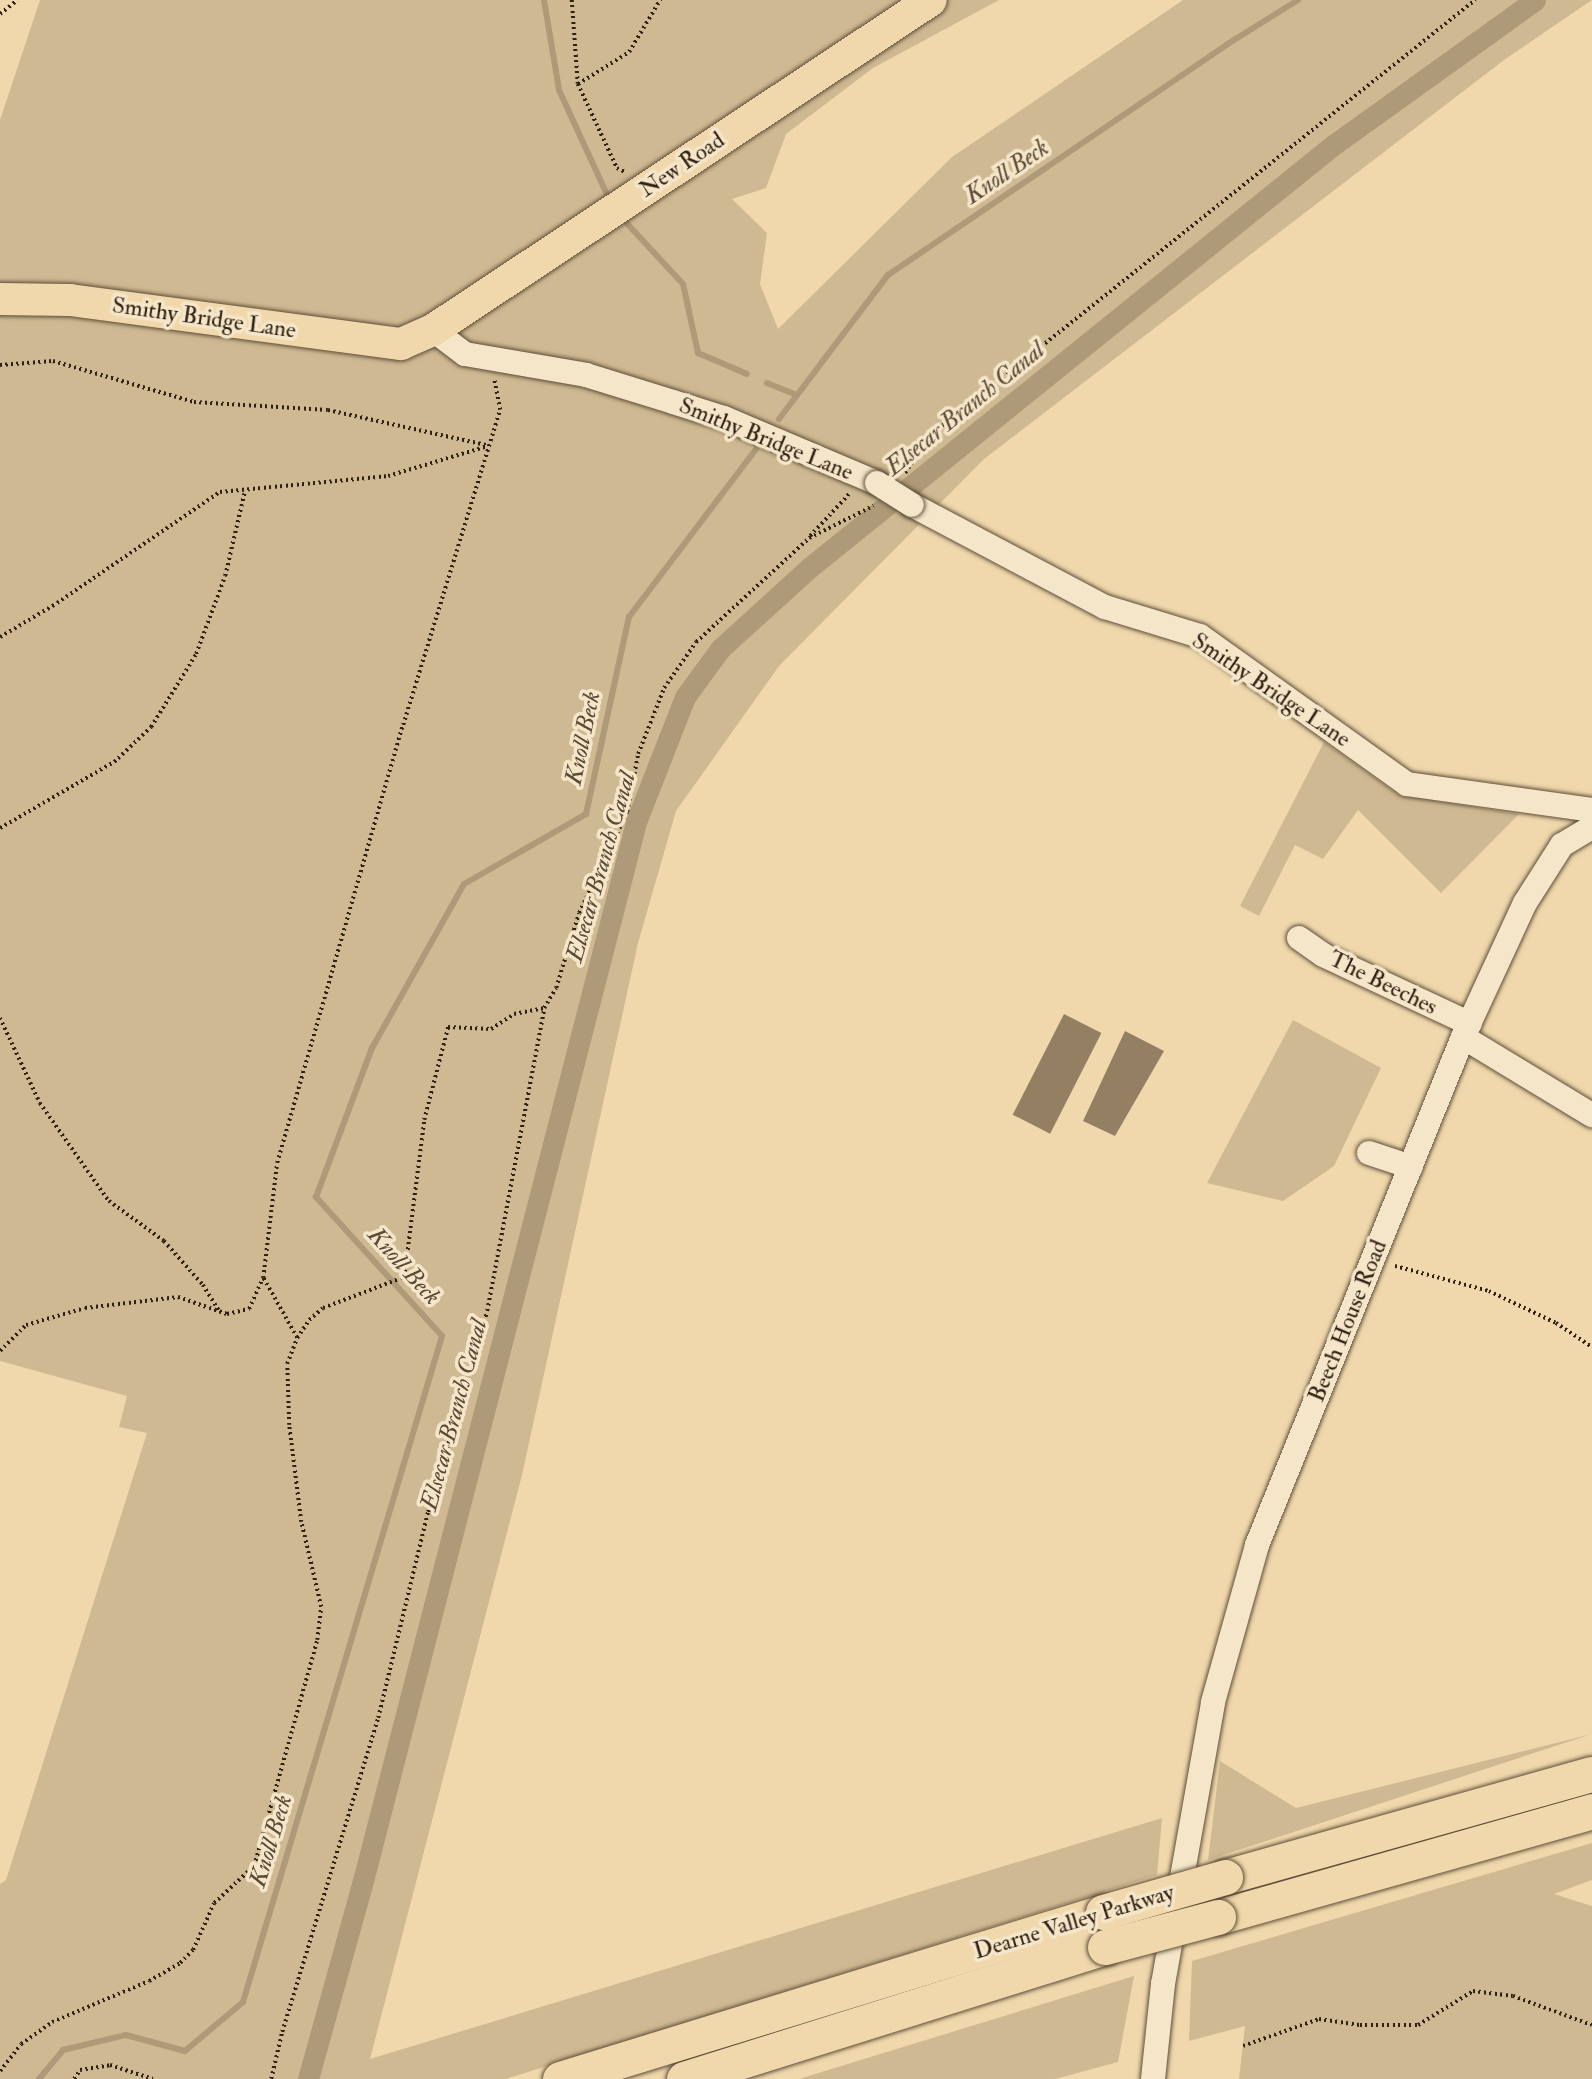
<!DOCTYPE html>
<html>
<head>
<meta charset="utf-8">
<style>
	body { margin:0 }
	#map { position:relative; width:1592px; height:2079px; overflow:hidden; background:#f0d8ac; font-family:"IM FELL Double Pica",serif }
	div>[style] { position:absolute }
	.green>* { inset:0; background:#cfb992 }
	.stream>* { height:6px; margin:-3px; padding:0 3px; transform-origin:3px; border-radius:3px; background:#ae9978 }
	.canal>* { height:21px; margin:-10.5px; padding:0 10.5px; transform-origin:10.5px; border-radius:10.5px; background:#ae9978 }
	.building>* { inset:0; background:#938063; transform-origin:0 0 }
	.path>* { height:3.5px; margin-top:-1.75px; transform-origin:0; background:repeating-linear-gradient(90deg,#2e2013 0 2px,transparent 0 5.5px) }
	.roads { filter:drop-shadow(0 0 2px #5e4e39) drop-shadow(0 0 2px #5e4e39) }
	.minor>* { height:24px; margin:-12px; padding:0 12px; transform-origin:12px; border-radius:12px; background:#f5e6c9 }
	.major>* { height:32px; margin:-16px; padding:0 16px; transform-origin:16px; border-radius:16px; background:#f0d8ac }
	.highway>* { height:35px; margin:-17.5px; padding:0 17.5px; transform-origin:17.5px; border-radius:17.5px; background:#f0d8ac }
	.bridges { filter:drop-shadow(0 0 2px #5e4e39) drop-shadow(0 0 2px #5e4e39) }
	.minor-bridge>* { height:24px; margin:-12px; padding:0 12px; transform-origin:12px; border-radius:12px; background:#f5e6c9 }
	.highway-bridge>* { height:35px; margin:-17.5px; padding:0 17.5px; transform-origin:17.5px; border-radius:17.5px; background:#f0d8ac }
	span { translate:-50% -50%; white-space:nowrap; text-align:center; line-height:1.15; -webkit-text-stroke:7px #f5e6c9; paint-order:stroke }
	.street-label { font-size:23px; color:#2e2013 }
	.water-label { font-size:24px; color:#5b4a36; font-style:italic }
</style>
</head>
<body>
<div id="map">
	<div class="green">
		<div style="clip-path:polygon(40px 0,999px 0,873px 68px,786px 134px,766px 188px,732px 199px,767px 233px,760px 284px,778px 329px,952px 157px,1183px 0,1592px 0,1504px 60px,984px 459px,779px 666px,676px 811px,638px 943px,522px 1475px,370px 2059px,1162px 1818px,1157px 1875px,506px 2079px,0 2079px,0 1884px,6px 1880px,147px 1433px,119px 1427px,127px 1396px,0 1361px,0 120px)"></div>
		<div style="clip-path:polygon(1324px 742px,1399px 795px,1519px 814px,1441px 893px,1358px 810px,1323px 859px,1295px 845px,1259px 916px,1240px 906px)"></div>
		<div style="clip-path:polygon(1293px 1020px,1381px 1068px,1334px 1166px,1283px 1201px,1207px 1183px)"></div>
		<div style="clip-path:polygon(1592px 1734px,1208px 1860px,1220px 1761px,1296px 1808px)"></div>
		<div style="clip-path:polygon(1592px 1843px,1592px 1880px,1554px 1894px,1592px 1906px,1592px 2079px,1239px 2079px,1245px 2026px,1189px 2041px,1192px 1961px)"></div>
		<div style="clip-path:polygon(1134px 1976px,1118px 2062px,1055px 2079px,799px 2079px)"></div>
	</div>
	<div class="stream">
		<div style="left:544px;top:0;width:91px;rotate:80.5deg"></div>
		<div style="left:559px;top:90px;width:124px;rotate:65.3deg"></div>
		<div style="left:621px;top:217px;width:91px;rotate:47.2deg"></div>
		<div style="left:683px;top:284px;width:71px;rotate:77.7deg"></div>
		<div style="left:698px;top:353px;width:53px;rotate:23.2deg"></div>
		<div style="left:767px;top:383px;width:32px;rotate:22deg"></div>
		<div style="left:779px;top:419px;width:181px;rotate:-52.9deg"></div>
		<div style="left:888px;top:275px;width:409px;rotate:-34.2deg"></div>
		<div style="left:1226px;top:45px;width:85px;rotate:-32deg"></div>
		<div style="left:39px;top:2079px;width:38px;rotate:-50deg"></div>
		<div style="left:63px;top:2050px;width:65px;rotate:-13.4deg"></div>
		<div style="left:126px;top:2035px;width:61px;rotate:15.2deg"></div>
		<div style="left:185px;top:2051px;width:76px;rotate:-40.2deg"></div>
		<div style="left:243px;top:2002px;width:695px;rotate:-73.36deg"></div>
		<div style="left:442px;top:1336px;width:188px;rotate:-132.2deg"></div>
		<div style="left:316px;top:1197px;width:159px;rotate:-69.4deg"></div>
		<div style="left:372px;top:1048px;width:188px;rotate:-60.7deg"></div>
		<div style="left:464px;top:884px;width:141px;rotate:-29.8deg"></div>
		<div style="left:586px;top:814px;width:202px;rotate:-77.7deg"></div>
		<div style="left:629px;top:617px;width:211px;rotate:-52.9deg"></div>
	</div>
	<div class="canal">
		<div style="left:308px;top:2079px;width:210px;rotate:-74.5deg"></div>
		<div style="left:364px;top:1877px;width:1089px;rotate:-75.54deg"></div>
		<div style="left:636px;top:822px;width:134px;rotate:-68.6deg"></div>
		<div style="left:685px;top:697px;width:59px;rotate:-53.9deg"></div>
		<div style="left:720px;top:649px;width:120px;rotate:-42.3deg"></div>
		<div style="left:809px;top:568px;width:672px;rotate:-38.9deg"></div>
		<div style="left:1332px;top:146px;width:250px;rotate:-35.7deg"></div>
	</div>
	<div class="building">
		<div style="left:1064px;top:1014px;width:42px;height:113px;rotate:27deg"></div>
		<div style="clip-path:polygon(1125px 1031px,1164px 1051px,1115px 1136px,1083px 1121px)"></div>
	</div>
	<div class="path">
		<div style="left:572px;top:0;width:84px;rotate:85.9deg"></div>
		<div style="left:578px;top:84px;width:93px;rotate:65.1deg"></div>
		<div style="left:617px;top:168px;width:9px;rotate:27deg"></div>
		<div style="left:0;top:14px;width:22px;rotate:-39deg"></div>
		<div style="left:578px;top:84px;width:60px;rotate:-32.1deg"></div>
		<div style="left:629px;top:52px;width:61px;rotate:-59.2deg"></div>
		<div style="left:0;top:365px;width:53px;rotate:-4.3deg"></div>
		<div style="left:53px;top:361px;width:147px;rotate:16.2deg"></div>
		<div style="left:194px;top:402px;width:134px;rotate:3.4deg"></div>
		<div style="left:328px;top:410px;width:162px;rotate:12.5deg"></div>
		<div style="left:891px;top:464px;width:41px;rotate:-36deg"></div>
		<div style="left:905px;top:473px;width:44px;rotate:-57deg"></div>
		<div style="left:929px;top:436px;width:699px;rotate:-38.61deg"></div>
		<div style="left:810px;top:536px;width:59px;rotate:-47.1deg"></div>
		<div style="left:0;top:637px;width:66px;rotate:-30.8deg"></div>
		<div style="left:57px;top:603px;width:197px;rotate:-34.3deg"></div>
		<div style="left:220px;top:492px;width:169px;rotate:-5.4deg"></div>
		<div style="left:388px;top:476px;width:104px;rotate:-16.7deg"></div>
		<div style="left:0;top:828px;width:132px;rotate:-30.1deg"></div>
		<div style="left:114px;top:762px;width:51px;rotate:-43.4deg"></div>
		<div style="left:151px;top:727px;width:86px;rotate:-58.3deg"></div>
		<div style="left:196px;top:654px;width:83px;rotate:-69.6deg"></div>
		<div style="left:225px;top:576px;width:88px;rotate:-76.9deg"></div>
		<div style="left:0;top:1018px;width:94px;rotate:64.8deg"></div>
		<div style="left:40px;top:1103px;width:120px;rotate:54.9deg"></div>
		<div style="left:109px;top:1201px;width:68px;rotate:36deg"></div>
		<div style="left:164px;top:1241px;width:59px;rotate:48.4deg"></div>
		<div style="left:203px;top:1285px;width:31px;rotate:58deg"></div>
		<div style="left:1395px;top:1266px;width:97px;rotate:14.9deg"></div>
		<div style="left:1489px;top:1291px;width:74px;rotate:25.5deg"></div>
		<div style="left:1556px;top:1323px;width:43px;rotate:33.7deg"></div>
		<div style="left:297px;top:1338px;width:69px;rotate:-119.5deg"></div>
		<div style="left:263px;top:1278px;width:116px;rotate:-83.1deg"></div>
		<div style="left:277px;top:1163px;width:456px;rotate:-74deg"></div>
		<div style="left:403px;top:725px;width:330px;rotate:-72.9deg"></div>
		<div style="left:500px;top:410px;width:31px;rotate:-101deg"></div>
		<div style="left:0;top:1351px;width:37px;rotate:-45deg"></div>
		<div style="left:26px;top:1325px;width:61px;rotate:-16.1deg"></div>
		<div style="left:85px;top:1308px;width:94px;rotate:-6.7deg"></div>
		<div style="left:178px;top:1297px;width:52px;rotate:19.1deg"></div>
		<div style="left:227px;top:1314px;width:23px;rotate:-13deg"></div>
		<div style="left:249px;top:1309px;width:34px;rotate:-66deg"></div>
		<div style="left:1243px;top:2046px;width:81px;rotate:-19.6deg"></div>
		<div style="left:1319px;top:2019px;width:41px;rotate:8.3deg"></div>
		<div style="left:1360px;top:2025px;width:58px"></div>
		<div style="left:1418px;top:2025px;width:65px;rotate:-31.7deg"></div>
		<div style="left:1473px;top:1991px;width:40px;rotate:7.1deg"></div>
		<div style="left:1513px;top:1996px;width:84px;rotate:20.2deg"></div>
		<div style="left:0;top:2071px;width:34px;rotate:-52deg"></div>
		<div style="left:21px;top:2044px;width:38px;rotate:-35deg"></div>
		<div style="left:52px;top:2022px;width:105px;rotate:-22.9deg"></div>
		<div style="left:149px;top:1981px;width:36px;rotate:-30deg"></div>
		<div style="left:180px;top:1963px;width:18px;rotate:-45deg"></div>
		<div style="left:193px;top:1950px;width:51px;rotate:-65.9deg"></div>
		<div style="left:214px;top:1903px;width:54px;rotate:-42.8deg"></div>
		<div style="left:254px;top:1866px;width:235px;rotate:-74.4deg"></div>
		<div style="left:317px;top:1640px;width:33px;rotate:-83deg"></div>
		<div style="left:321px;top:1607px;width:87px;rotate:-103.2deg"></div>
		<div style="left:301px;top:1522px;width:98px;rotate:-97.1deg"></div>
		<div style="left:289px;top:1425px;width:61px;rotate:-91.9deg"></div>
		<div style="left:287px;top:1364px;width:28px;rotate:-69deg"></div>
		<div style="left:297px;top:1338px;width:22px;rotate:-56deg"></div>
		<div style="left:309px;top:1320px;width:18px;rotate:-41deg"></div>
		<div style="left:323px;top:1308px;width:87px;rotate:-20.9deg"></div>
		<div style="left:404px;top:1277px;width:158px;rotate:-82.7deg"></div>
		<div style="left:424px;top:1120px;width:96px;rotate:-75.5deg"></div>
		<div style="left:448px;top:1027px;width:43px;rotate:2.7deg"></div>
		<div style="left:491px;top:1029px;width:27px;rotate:-33deg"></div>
		<div style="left:514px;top:1014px;width:31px;rotate:-11deg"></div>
		<div style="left:74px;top:2079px;width:11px;rotate:-56deg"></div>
		<div style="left:80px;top:2070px;width:30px;rotate:-9deg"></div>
		<div style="left:110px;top:2065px;width:45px;rotate:18deg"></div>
		<div style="left:271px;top:2079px;width:48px;rotate:-76.8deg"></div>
		<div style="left:282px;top:2032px;width:328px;rotate:-73deg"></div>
		<div style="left:378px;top:1718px;width:212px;rotate:-76.4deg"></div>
		<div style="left:428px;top:1512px;width:209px;rotate:-73.6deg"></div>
		<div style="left:487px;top:1311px;width:308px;rotate:-79.3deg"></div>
		<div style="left:544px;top:1008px;width:23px;rotate:-59deg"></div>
		<div style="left:556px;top:988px;width:78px;rotate:-73deg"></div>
		<div style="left:579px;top:913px;width:112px;rotate:-64.6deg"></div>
		<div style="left:627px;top:812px;width:59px;rotate:-79.3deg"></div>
		<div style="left:638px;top:754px;width:71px;rotate:-68.5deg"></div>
		<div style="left:664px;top:688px;width:56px;rotate:-55.2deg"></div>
		<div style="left:696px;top:642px;width:154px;rotate:-42.6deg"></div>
		<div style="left:809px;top:538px;width:72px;rotate:-26.6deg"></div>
	</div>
	<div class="roads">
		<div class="minor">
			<div style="left:433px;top:330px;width:40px;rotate:37deg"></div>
			<div style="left:465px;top:354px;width:123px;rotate:9.8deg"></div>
			<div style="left:586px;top:375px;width:91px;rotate:17.2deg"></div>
			<div style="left:673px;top:402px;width:53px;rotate:17.4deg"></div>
			<div style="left:724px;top:418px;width:166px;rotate:23deg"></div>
			<div style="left:912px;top:505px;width:218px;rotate:27.9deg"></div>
			<div style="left:1105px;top:607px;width:99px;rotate:17deg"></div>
			<div style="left:1200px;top:636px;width:254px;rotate:35.6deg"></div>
			<div style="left:1407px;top:784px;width:187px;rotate:8deg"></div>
			<div style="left:1299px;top:938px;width:29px;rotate:35deg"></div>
			<div style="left:1323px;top:955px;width:162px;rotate:25.1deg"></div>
			<div style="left:1463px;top:1037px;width:151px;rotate:31.2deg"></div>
			<div style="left:1369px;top:1153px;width:44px;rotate:18.4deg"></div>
			<div style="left:1153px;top:2079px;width:96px;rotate:-84deg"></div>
			<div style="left:1163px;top:1984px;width:286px;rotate:-79.9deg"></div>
			<div style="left:1213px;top:1702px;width:163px;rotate:-74.3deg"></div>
			<div style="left:1257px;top:1545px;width:548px;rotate:-67.93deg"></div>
			<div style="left:1463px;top:1037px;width:148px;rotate:-65.2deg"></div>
			<div style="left:1525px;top:903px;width:69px;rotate:-57.5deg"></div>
			<div style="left:1562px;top:845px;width:35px;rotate:-31deg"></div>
		</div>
		<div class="major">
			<div style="left:0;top:299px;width:70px;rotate:0.8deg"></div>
			<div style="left:70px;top:300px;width:334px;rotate:7.6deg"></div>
			<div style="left:401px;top:344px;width:35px;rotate:-24deg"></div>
			<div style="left:433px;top:330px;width:597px;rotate:-33.53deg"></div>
		</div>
		<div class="highway">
			<div style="left:1225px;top:1877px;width:381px;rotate:-15.7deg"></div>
			<div style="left:1218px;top:1917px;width:389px;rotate:-15.8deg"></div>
			<div style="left:560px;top:2079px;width:568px;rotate:-17.1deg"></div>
			<div style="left:684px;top:2079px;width:441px;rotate:-17.4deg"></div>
		</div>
	</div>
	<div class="bridges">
		<div class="minor-bridge">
			<div style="left:877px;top:483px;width:41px;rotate:32.2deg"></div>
		</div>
		<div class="highway-bridge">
			<div style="left:1103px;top:1912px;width:127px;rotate:-16deg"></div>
			<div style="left:1105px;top:1947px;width:117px;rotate:-14.9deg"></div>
		</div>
	</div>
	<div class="street-label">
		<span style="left:682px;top:165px;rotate:-34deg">New Road</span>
		<span style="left:204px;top:318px;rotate:8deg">Smithy Bridge Lane</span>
		<span style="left:766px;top:439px;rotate:22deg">Smithy Bridge Lane</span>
		<span style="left:1271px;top:690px;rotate:34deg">Smithy Bridge Lane</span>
		<span style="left:1383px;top:983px;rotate:26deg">The Beeches</span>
		<span style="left:1348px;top:1321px;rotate:-68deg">Beech House Road</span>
		<span style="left:1074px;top:1922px;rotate:-17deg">Dearne Valley Parkway</span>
	</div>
	<div class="water-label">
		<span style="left:1007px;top:172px;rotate:-34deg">Knoll Beck</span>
		<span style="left:965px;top:409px;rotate:-39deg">Elsecar Branch Canal</span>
		<span style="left:583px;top:738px;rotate:-78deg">Knoll Beck</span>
		<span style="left:601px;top:867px;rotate:-74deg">Elsecar Branch Canal</span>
		<span style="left:404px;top:1266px;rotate:48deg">Knoll Beck</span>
		<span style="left:454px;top:1415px;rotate:-75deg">Elsecar Branch Canal</span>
		<span style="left:271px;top:1841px;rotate:-73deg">Knoll Beck</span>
	</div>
</div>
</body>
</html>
